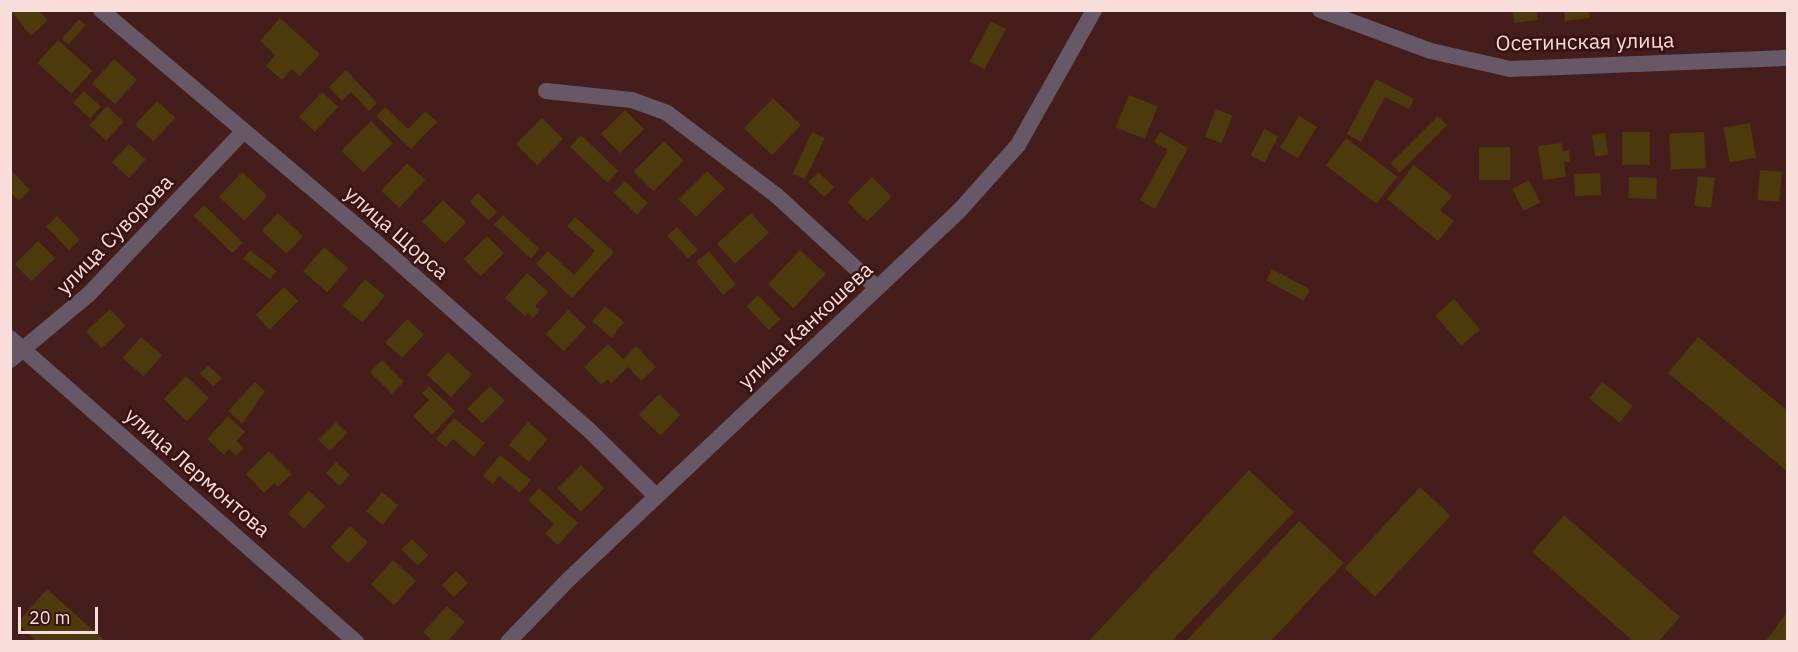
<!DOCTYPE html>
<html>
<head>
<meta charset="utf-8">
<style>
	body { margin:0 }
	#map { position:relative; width:1798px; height:652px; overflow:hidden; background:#451d1b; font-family:"IBM Plex Sans",sans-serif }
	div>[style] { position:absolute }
	.building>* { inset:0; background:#4c390c; transform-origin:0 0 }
	.minor>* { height:16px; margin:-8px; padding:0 8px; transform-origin:8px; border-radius:8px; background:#665867 }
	span { translate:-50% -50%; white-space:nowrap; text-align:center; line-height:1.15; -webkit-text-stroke:5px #3a1311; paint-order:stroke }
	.street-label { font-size:21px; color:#f9ddda }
	.frame { position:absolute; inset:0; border:12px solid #f9ddda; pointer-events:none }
	.scale { position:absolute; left:18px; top:607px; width:80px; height:27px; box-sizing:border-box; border:3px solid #f9ddda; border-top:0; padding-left:8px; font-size:18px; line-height:21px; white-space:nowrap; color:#f9ddda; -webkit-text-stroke:4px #3a1311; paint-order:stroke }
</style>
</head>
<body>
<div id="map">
	<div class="building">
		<div style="clip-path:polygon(10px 10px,38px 10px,48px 20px,31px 36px)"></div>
		<div style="clip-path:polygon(1512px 10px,1537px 10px,1538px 20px,1514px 23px)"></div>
		<div style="clip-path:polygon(1564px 10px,1589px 10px,1590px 18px,1565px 21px)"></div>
		<div style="clip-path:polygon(280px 18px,320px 54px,300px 76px,292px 69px,282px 80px,266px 66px,275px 55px,260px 41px)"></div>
		<div style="left:79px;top:19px;width:9px;height:26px;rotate:41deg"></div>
		<div style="left:991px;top:21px;width:17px;height:46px;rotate:28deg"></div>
		<div style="left:58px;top:40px;width:46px;height:31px;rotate:42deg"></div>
		<div style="left:114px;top:59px;width:31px;height:33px;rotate:42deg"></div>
		<div style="clip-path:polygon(346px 70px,377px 103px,369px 111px,351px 92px,342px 101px,329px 87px)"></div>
		<div style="clip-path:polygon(1376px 79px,1414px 99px,1409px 109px,1385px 97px,1361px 142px,1347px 134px)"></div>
		<div style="left:84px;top:91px;width:23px;height:16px;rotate:43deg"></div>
		<div style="left:322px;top:92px;width:22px;height:34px;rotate:43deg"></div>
		<div style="left:1129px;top:95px;width:31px;height:35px;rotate:22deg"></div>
		<div style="left:773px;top:98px;width:39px;height:42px;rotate:44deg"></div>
		<div style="left:157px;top:101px;width:25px;height:32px;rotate:43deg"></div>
		<div style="left:107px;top:106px;width:23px;height:26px;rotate:43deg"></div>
		<div style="clip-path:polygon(385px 107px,408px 129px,425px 111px,437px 122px,411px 149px,376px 116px)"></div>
		<div style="left:1216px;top:109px;width:18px;height:30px;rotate:22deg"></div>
		<div style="left:625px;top:110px;width:27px;height:34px;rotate:45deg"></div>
		<div style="left:1299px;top:116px;width:21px;height:37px;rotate:31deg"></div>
		<div style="left:1438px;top:116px;width:13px;height:67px;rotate:45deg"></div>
		<div style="left:542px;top:118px;width:30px;height:37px;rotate:45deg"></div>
		<div style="left:371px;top:121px;width:31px;height:42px;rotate:45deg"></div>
		<div style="left:1750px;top:123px;width:35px;height:27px;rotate:80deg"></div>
		<div style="left:1264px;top:129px;width:16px;height:30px;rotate:27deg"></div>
		<div style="left:812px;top:132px;width:14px;height:46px;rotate:25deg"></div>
		<div style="clip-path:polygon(1160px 132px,1188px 148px,1155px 209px,1140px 200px,1168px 150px,1154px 142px)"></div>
		<div style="left:1622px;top:132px;width:28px;height:33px"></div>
		<div style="left:1704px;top:132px;width:36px;height:35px;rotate:87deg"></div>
		<div style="left:1605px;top:133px;width:22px;height:13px;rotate:82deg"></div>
		<div style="left:581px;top:135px;width:52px;height:16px;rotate:44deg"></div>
		<div style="left:1346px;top:138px;width:64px;height:34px;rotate:37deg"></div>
		<div style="left:664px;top:141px;width:28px;height:43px;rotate:45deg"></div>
		<div style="clip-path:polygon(1562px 143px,1563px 151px,1569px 150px,1570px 162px,1564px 162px,1566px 177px,1543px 180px,1538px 146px)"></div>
		<div style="left:129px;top:144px;width:23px;height:25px;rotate:43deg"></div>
		<div style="left:1479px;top:147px;width:31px;height:33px"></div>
		<div style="left:407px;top:163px;width:25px;height:38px;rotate:43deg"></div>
		<div style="clip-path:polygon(1414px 165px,1452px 196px,1440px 210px,1454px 221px,1438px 241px,1387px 199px)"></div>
		<div style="clip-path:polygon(10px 169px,30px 190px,19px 201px,10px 192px)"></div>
		<div style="left:1760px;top:170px;width:22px;height:30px;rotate:5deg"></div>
		<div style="left:707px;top:171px;width:25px;height:40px;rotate:45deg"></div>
		<div style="left:242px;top:172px;width:35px;height:34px;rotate:43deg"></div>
		<div style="left:818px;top:172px;width:22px;height:14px;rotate:43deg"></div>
		<div style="left:1600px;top:173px;width:22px;height:26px;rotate:87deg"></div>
		<div style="left:1698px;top:176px;width:17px;height:30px;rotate:7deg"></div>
		<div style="left:872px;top:177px;width:28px;height:35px;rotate:45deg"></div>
		<div style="left:1629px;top:177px;width:28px;height:21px;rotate:2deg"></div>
		<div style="left:1529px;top:180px;width:25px;height:19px;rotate:63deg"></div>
		<div style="left:625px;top:181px;width:32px;height:16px;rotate:44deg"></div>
		<div style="left:478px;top:193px;width:27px;height:12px;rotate:45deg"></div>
		<div style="left:443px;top:200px;width:32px;height:30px;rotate:44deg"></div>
		<div style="left:204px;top:205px;width:54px;height:15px;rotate:44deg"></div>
		<div style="left:278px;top:213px;width:34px;height:24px;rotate:43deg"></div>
		<div style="left:751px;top:213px;width:27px;height:46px;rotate:48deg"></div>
		<div style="left:503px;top:215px;width:50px;height:13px;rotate:43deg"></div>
		<div style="left:57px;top:216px;width:33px;height:15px;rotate:46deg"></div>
		<div style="clip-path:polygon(575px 217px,614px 252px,572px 298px,536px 264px,548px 251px,574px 275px,595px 251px,567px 226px)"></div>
		<div style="left:677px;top:227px;width:31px;height:13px;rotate:48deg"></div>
		<div style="left:487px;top:236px;width:24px;height:33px;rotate:45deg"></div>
		<div style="left:38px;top:241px;width:24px;height:33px;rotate:45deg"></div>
		<div style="left:324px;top:247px;width:32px;height:32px;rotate:41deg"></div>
		<div style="left:250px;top:250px;width:34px;height:11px;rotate:38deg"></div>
		<div style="left:800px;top:250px;width:35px;height:47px;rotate:43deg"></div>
		<div style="left:709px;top:251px;width:43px;height:17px;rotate:51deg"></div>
		<div style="left:1272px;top:269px;width:43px;height:13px;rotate:28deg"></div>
		<div style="clip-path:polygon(527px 273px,548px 292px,535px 306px,540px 310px,533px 318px,528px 313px,525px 316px,505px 298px)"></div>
		<div style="left:365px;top:279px;width:26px;height:35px;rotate:40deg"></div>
		<div style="left:284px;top:287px;width:20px;height:40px;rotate:45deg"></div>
		<div style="left:758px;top:295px;width:33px;height:16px;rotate:47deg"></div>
		<div style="left:1454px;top:299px;width:40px;height:25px;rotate:49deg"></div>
		<div style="left:605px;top:306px;width:25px;height:20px;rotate:40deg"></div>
		<div style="left:110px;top:309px;width:23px;height:33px;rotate:47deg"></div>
		<div style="left:568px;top:310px;width:25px;height:33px;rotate:43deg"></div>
		<div style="left:407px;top:319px;width:23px;height:32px;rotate:43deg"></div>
		<div style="left:141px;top:337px;width:28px;height:28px;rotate:41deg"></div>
		<div style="clip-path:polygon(1698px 337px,1788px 411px,1788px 472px,1668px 373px)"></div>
		<div style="clip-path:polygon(608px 344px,623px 359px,636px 346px,656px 367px,641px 381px,628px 367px,611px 383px,608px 379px,601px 385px,584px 367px)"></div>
		<div style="left:448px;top:352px;width:33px;height:31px;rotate:43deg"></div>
		<div style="left:382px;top:360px;width:31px;height:17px;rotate:45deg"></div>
		<div style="left:208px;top:365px;width:19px;height:12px;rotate:43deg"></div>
		<div style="left:186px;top:376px;width:32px;height:32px;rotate:44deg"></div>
		<div style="clip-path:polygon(255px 382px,265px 391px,242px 424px,228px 411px)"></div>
		<div style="left:1602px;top:382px;width:39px;height:21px;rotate:38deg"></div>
		<div style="clip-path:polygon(429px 386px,455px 411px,432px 435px,413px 416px,429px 400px,422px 393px)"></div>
		<div style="left:490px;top:386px;width:21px;height:32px;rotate:45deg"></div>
		<div style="left:659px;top:394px;width:30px;height:29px;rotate:44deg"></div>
		<div style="clip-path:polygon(228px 416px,245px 432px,236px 441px,244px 448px,236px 456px,229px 449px,224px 455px,207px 439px)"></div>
		<div style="clip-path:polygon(454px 418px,485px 443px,474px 457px,453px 439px,446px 447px,436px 439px)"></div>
		<div style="left:336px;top:422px;width:16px;height:25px;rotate:45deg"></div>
		<div style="left:528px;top:422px;width:26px;height:30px;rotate:40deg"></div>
		<div style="clip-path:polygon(269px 451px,292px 474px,278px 487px,274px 483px,264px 493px,246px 474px)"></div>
		<div style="clip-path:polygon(500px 455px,531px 480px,520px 493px,499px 476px,493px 484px,483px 476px)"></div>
		<div style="left:336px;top:462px;width:19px;height:15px;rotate:43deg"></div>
		<div style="left:581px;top:465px;width:33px;height:33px;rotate:45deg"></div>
		<div style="clip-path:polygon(1249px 470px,1294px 512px,1171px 642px,1088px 642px)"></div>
		<div style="left:1420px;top:487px;width:42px;height:111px;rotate:43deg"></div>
		<div style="clip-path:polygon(539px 488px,578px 523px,558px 545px,545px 534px,554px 524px,528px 500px)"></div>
		<div style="left:309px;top:491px;width:22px;height:31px;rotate:43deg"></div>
		<div style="left:382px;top:492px;width:21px;height:25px;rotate:39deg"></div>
		<div style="clip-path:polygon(1564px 515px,1680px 617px,1658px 642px,1634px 642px,1532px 552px)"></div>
		<div style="clip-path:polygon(1299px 521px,1344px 563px,1270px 642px,1185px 642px)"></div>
		<div style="left:350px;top:526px;width:24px;height:29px;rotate:42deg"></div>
		<div style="left:412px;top:539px;width:23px;height:15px;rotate:45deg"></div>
		<div style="left:393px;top:560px;width:31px;height:33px;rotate:42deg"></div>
		<div style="left:456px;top:571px;width:17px;height:20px;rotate:45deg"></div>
		<div style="clip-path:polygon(47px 589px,106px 642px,38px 642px,17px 623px)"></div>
		<div style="clip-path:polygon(447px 606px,465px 622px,447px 642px,434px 642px,423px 632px)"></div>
		<div style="clip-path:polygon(1788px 611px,1788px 642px,1765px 642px)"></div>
	</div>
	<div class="minor">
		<div style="left:101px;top:10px;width:353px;rotate:40.2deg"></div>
		<div style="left:371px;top:238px;width:289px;rotate:41.4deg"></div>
		<div style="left:588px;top:429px;width:95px;rotate:44.6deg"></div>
		<div style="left:1320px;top:10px;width:118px;rotate:20.3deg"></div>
		<div style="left:1431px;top:51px;width:81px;rotate:12.8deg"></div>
		<div style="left:1510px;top:69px;width:278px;rotate:-2.3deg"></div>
		<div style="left:546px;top:91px;width:86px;rotate:6deg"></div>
		<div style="left:632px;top:100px;width:37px;rotate:20deg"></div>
		<div style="left:667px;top:113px;width:136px;rotate:37deg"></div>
		<div style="left:776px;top:195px;width:137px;rotate:42.6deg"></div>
		<div style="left:10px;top:338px;width:461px;rotate:41.3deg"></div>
		<div style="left:10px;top:360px;width:104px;rotate:-39.9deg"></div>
		<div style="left:90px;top:293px;width:222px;rotate:-46.5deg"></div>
		<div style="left:508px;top:642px;width:88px;rotate:-45.9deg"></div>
		<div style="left:569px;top:579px;width:536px;rotate:-43.34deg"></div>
		<div style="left:959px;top:211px;width:89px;rotate:-48.2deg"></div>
		<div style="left:1018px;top:145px;width:155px;rotate:-60.6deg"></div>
	</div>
	<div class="street-label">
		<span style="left:1585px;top:41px;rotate:-1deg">Осетинская улица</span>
		<span style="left:397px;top:232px;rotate:41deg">улица Щорса</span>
		<span style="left:114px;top:234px;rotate:-46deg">улица Суворова</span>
		<span style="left:805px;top:325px;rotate:-43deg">улица Канкошева</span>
		<span style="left:198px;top:472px;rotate:41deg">улица Лермонтова</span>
	</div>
	<div class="frame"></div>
	<div class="scale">20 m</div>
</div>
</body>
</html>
